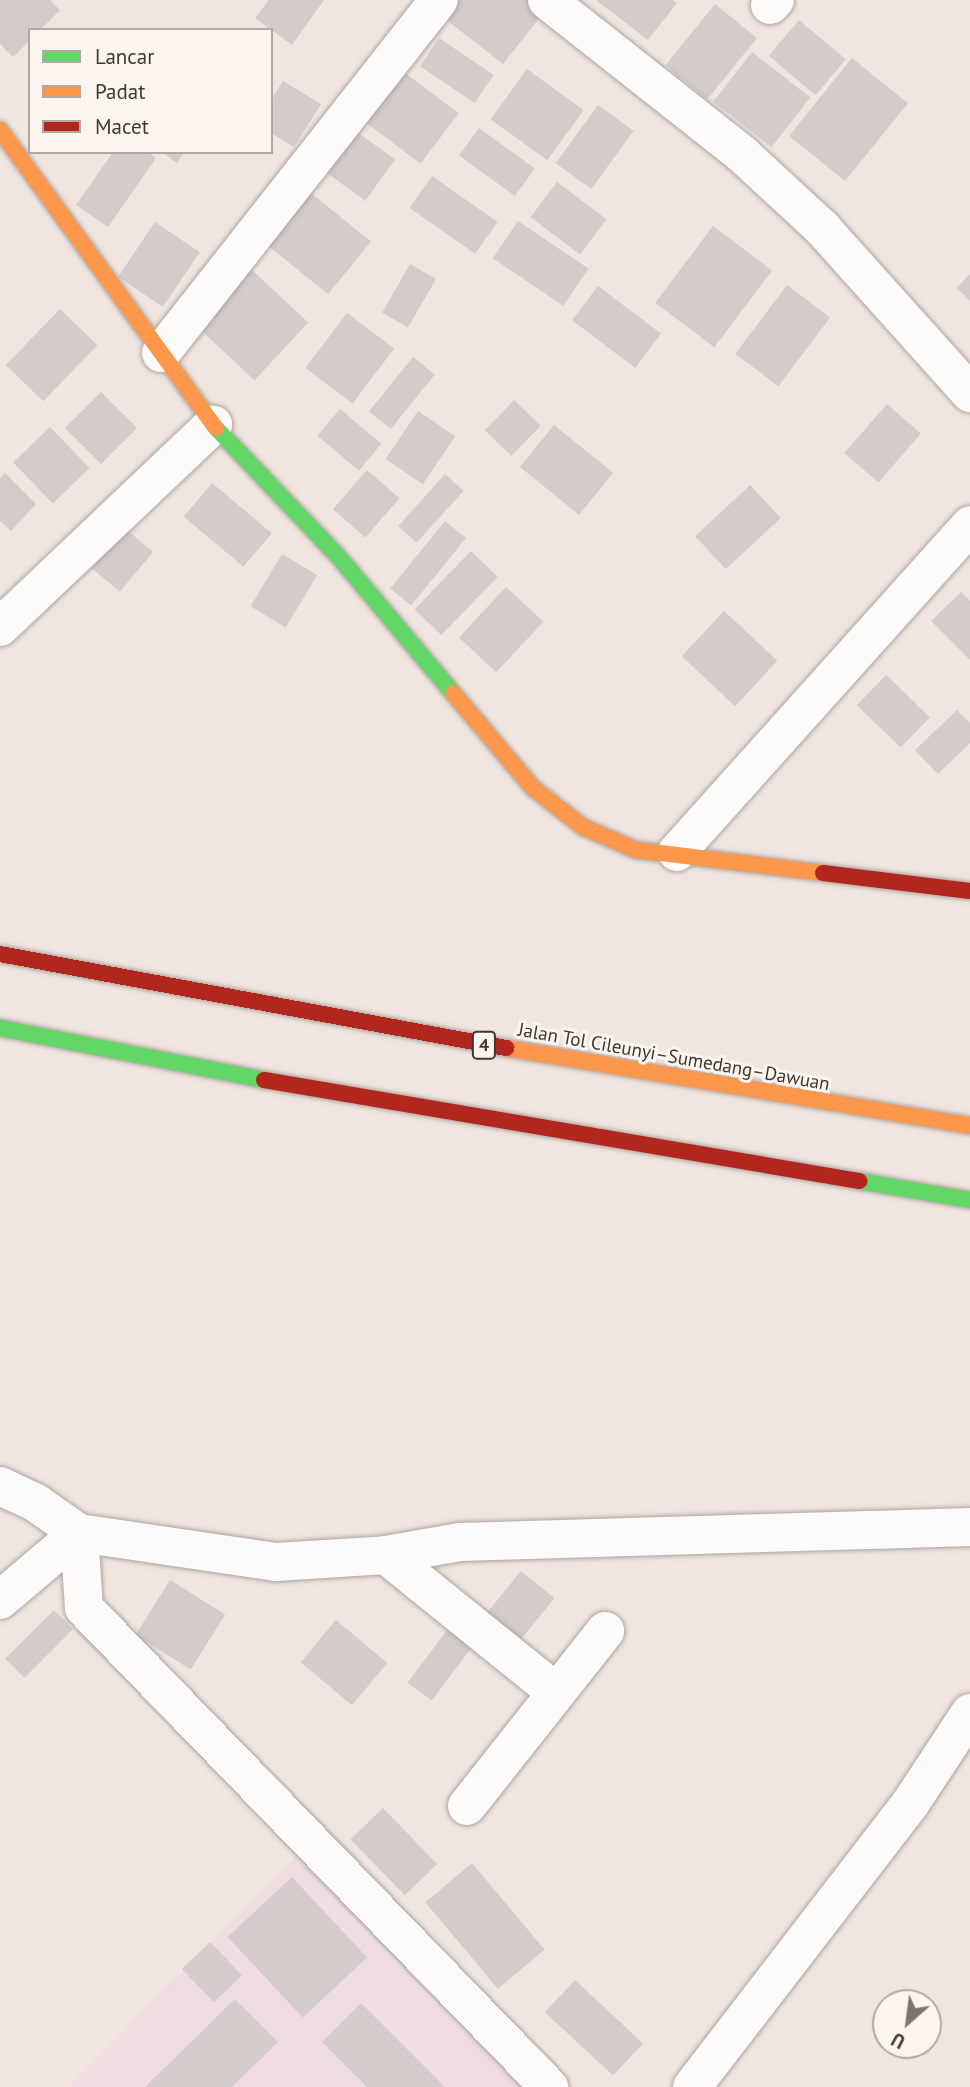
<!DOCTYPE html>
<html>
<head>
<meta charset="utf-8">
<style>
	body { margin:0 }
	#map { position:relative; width:970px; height:2087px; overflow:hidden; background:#f1e5df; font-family:"PT Sans",sans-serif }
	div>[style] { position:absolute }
	.education>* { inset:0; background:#efdde2 }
	.building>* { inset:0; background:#d4cbcb; transform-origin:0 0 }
	.roads { filter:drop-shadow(0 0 2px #aca49f) drop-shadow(0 0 2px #aca49f) }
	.street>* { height:38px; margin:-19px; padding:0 19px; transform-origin:19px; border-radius:19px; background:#fdfbfa }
	.fast>* { height:16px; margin:-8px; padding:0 8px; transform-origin:8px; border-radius:8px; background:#63d668 }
	.slow>* { height:16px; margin:-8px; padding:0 8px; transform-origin:8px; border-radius:8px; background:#ff974d }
	.jam>* { height:16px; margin:-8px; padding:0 8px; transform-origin:8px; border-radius:8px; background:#b3261e }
	span { translate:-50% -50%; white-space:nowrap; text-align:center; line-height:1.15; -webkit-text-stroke:6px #fcf4ee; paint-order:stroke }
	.shield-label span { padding:2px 5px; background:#fcf4ee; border:2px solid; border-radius:5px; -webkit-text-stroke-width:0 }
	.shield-label { font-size:18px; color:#403732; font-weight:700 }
	.street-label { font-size:19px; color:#403732 }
	.legend { position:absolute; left:28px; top:28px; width:245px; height:126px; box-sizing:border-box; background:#fcf4ee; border:2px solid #b1a8a3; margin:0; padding:9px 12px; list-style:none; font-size:21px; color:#403732 }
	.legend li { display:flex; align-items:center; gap:14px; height:35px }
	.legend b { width:35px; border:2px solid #b1a8a3 }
	.north { position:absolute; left:872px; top:1989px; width:70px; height:70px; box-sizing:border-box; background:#fcf4ee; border:2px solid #b1a8a3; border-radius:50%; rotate:208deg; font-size:19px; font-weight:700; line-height:28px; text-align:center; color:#403732 }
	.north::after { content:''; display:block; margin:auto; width:24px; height:32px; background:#7e746f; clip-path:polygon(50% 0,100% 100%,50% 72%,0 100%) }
</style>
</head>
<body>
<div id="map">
	<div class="education">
		<div style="clip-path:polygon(297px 1856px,531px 2087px,69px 2087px)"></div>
	</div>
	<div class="building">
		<div style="clip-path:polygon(0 0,50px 0,60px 10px,40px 30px,30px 30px,30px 40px,13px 57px,0 44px)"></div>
		<div style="clip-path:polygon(269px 0,324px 0,292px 45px,255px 18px)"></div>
		<div style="clip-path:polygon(459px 0,528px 0,544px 12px,503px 64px,444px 18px)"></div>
		<div style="clip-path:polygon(596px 0,673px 0,677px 3px,648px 40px)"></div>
		<div style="left:715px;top:4px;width:54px;height:79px;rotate:39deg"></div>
		<div style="left:799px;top:20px;width:61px;height:47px;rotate:40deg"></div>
		<div style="left:439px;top:38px;width:66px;height:34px;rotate:34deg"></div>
		<div style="left:752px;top:52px;width:74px;height:63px;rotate:38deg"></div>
		<div style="left:852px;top:58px;width:72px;height:100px;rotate:39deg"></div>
		<div style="left:527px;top:69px;width:70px;height:62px;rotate:36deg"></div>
		<div style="left:401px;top:70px;width:72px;height:63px;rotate:37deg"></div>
		<div style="clip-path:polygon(283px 81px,321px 104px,294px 147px,271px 133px,271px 100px)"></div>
		<div style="left:598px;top:105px;width:44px;height:72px;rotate:36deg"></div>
		<div style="left:349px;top:126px;width:57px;height:51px;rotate:36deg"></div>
		<div style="left:479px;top:128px;width:69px;height:34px;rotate:36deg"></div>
		<div style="clip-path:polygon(113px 152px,147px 152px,156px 158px,108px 227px,76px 205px)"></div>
		<div style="clip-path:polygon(162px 152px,184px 152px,177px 163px)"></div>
		<div style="left:432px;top:176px;width:80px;height:39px;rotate:35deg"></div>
		<div style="left:557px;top:182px;width:62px;height:44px;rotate:37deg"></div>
		<div style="left:311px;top:193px;width:77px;height:68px;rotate:39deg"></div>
		<div style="left:518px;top:221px;width:85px;height:45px;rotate:34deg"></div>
		<div style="left:155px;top:222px;width:54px;height:66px;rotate:34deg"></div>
		<div style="left:713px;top:226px;width:74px;height:96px;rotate:37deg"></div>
		<div style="left:410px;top:264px;width:30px;height:56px;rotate:30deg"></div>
		<div style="left:252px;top:270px;width:77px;height:79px;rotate:43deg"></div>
		<div style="clip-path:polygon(970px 274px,970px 301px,957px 288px)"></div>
		<div style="left:787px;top:285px;width:54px;height:86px;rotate:37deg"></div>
		<div style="left:598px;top:286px;width:79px;height:43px;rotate:37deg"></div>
		<div style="left:60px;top:309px;width:52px;height:78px;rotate:44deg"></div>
		<div style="left:347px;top:313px;width:59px;height:69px;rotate:37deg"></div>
		<div style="left:413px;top:357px;width:28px;height:70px;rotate:39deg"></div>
		<div style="left:101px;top:392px;width:51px;height:51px;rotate:45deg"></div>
		<div style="left:514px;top:400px;width:37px;height:42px;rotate:44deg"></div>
		<div style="left:887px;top:404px;width:45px;height:65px;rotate:41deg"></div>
		<div style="left:340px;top:409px;width:54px;height:35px;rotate:40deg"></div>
		<div style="left:418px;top:411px;width:45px;height:58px;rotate:34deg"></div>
		<div style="left:554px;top:425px;width:76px;height:54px;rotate:39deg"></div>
		<div style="left:50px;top:427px;width:57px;height:51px;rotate:46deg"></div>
		<div style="left:367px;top:470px;width:43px;height:52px;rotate:41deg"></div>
		<div style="clip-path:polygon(5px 473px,36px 504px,11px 531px,0 521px,0 478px)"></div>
		<div style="left:445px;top:474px;width:25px;height:70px;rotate:42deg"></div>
		<div style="left:212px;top:483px;width:78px;height:44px;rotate:40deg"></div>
		<div style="left:750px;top:485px;width:45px;height:75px;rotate:47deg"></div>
		<div style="left:445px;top:521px;width:27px;height:87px;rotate:39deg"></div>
		<div style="left:121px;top:525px;width:42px;height:52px;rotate:40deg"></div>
		<div style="left:471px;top:551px;width:37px;height:81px;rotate:44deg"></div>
		<div style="left:282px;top:554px;width:41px;height:61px;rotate:31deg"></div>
		<div style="left:506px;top:587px;width:51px;height:69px;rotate:43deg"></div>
		<div style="clip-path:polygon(961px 592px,970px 601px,970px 660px,931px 621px)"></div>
		<div style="left:724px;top:611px;width:73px;height:62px;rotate:43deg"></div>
		<div style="left:886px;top:675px;width:61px;height:42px;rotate:44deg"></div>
		<div style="clip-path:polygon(957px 710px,970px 723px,970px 743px,938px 774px,915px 750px)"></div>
		<div style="left:521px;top:1571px;width:43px;height:67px;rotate:39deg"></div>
		<div style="left:170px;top:1580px;width:65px;height:65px;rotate:32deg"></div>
		<div style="left:54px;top:1610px;width:27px;height:69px;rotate:45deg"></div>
		<div style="left:336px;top:1620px;width:67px;height:55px;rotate:40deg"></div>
		<div style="left:448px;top:1629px;width:30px;height:67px;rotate:37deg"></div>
		<div style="left:383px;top:1808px;width:78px;height:45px;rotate:46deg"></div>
		<div style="left:472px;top:1863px;width:113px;height:61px;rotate:50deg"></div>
		<div style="left:292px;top:1877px;width:110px;height:88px;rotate:47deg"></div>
		<div style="left:210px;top:1942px;width:46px;height:39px;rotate:46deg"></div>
		<div style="left:575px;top:1980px;width:93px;height:44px;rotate:43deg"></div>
		<div style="clip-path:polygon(235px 1999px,278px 2042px,232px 2087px,145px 2087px)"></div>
		<div style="clip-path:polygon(361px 2003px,445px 2087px,367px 2087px,322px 2042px)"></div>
	</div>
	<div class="roads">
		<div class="street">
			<div style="left:547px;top:0;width:250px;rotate:38.3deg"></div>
			<div style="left:743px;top:155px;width:108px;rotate:42.7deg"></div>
			<div style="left:822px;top:228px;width:222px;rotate:48.1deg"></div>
			<div style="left:770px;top:5px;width:7px;rotate:-45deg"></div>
			<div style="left:161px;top:353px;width:449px;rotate:-51.8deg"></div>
			<div style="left:0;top:627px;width:294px;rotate:-43.5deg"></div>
			<div style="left:677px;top:852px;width:439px;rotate:-48.1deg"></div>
			<div style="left:0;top:1486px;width:40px;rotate:25deg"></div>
			<div style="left:36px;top:1503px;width:52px;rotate:34.9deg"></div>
			<div style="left:79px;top:1533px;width:75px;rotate:86.2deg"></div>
			<div style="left:84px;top:1608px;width:668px;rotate:45.85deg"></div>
			<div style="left:386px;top:1555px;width:75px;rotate:-10deg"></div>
			<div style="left:460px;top:1542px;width:510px;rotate:-1.68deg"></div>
			<div style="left:0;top:1600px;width:104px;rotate:-40.3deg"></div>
			<div style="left:79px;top:1533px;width:199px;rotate:8.4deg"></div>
			<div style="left:276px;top:1562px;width:110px;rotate:-3.6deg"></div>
			<div style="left:386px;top:1555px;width:218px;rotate:38.9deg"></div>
			<div style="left:467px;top:1806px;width:223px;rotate:-51.7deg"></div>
			<div style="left:692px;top:2087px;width:357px;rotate:-52.4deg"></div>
			<div style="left:910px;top:1804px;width:109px;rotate:-56.6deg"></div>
		</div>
		<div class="fast">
			<div style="left:216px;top:428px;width:177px;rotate:46.4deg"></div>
			<div style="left:338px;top:556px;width:179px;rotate:50deg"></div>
			<div style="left:0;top:1028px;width:269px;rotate:11.1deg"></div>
			<div style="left:859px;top:1181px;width:113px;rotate:9.7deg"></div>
		</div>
		<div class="slow">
			<div style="left:0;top:130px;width:368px;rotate:54.1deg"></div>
			<div style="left:453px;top:693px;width:124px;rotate:49.9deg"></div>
			<div style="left:533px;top:788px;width:63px;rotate:38deg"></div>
			<div style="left:583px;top:827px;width:58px;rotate:23.5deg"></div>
			<div style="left:636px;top:850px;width:188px;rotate:7deg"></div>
			<div style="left:506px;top:1048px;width:471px;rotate:9.5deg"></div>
		</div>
		<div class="jam">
			<div style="left:823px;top:873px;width:148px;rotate:7deg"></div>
			<div style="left:0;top:954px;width:515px;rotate:10.52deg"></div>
			<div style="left:264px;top:1080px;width:604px;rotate:9.63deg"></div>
		</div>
	</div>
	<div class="shield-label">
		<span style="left:484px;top:1045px">4</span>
	</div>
	<div class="street-label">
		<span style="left:674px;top:1057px;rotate:10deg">Jalan Tol Cileunyi–Sumedang–Dawuan</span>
	</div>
	<ul class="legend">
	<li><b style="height:9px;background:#63d668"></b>Lancar</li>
	<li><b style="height:9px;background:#ff974d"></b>Padat</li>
	<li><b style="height:9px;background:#b3261e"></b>Macet</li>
	</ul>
	<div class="north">U</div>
</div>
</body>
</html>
